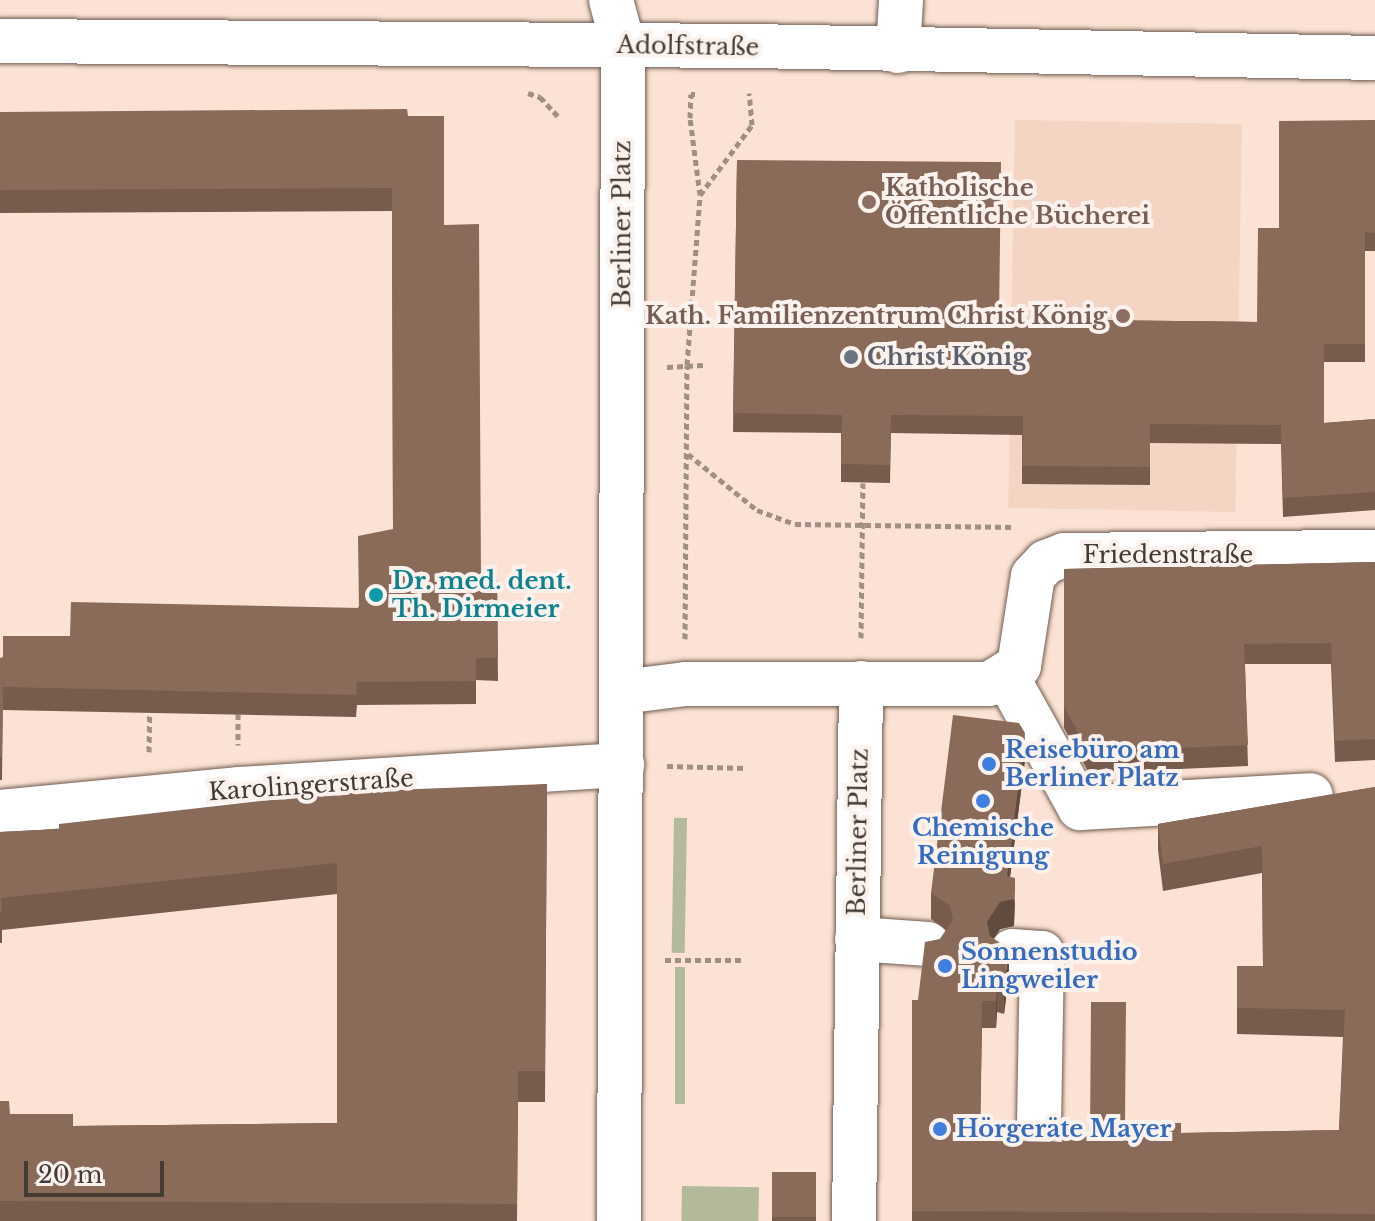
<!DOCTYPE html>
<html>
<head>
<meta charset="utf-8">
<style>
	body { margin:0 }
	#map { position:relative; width:1375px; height:1221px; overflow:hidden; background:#fbe2d4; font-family:"Libre Baskerville",serif }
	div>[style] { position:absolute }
	.built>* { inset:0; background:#f4d4c3; transform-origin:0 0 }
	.green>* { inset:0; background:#b3b99b; transform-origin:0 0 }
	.path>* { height:5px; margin-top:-2.5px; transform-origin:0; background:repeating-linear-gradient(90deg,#a08f85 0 6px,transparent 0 10px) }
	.roads { filter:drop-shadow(0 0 2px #705b4f) drop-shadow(0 0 2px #705b4f) }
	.minor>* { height:44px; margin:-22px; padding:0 22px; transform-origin:22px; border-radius:22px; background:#fff }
	.major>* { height:44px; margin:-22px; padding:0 22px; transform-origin:22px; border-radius:22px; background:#fff }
	.wall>* { inset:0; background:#775b4d; transform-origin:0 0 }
	.shaded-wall>* { inset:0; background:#614a3e }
	.building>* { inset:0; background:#8a6a59; transform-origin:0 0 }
	.dots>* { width:22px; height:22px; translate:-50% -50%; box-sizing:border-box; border:4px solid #fcf2ed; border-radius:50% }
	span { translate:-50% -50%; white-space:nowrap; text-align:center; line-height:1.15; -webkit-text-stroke:8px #fcf2ed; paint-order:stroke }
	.street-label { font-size:24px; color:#443b35 }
	.education-label { font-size:24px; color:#785e54; font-weight:700 }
	.left { translate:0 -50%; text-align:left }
	.right { translate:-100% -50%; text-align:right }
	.worship-label { font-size:24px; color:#5b616d; font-weight:700 }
	.culture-label { font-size:24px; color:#0d838f; font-weight:700 }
	.shop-label { font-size:24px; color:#366cbe; font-weight:700 }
	.scale { position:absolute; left:24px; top:1161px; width:140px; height:36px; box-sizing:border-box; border:4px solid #443b35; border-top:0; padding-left:10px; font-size:24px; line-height:28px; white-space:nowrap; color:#443b35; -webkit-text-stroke:6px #fcf2ed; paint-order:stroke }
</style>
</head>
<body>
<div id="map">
	<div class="built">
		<div style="left:1015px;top:120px;width:227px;height:388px;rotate:1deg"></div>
	</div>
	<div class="green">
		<div style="left:687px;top:818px;width:135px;height:13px;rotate:91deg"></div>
		<div style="left:675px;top:967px;width:10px;height:137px"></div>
		<div style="left:682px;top:1186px;width:77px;height:35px;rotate:1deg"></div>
	</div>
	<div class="path">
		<div style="left:528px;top:93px;width:13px;rotate:18deg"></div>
		<div style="left:540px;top:97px;width:26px;rotate:47deg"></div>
		<div style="left:700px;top:195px;width:87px;rotate:-53.4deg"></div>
		<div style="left:752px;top:125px;width:32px;rotate:-95deg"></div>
		<div style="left:667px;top:367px;width:36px;rotate:-3deg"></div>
		<div style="left:688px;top:454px;width:89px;rotate:39.1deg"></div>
		<div style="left:757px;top:510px;width:40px;rotate:20.2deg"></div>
		<div style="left:795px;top:524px;width:220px;rotate:0.8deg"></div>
		<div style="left:861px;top:638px;width:155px;rotate:-89.3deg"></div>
		<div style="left:685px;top:639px;width:274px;rotate:-89.6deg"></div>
		<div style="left:687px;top:365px;width:170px;rotate:-85.6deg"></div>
		<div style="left:700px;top:195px;width:78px;rotate:-97.4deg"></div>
		<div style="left:690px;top:118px;width:24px;rotate:-88deg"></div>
		<div style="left:691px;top:94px;width:4px"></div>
		<div style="left:238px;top:714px;width:31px;rotate:90deg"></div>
		<div style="left:149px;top:752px;width:39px;rotate:-89deg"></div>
		<div style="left:667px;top:766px;width:79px;rotate:1.5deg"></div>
		<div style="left:665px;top:960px;width:79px"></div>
	</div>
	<div class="roads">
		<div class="minor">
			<div style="left:0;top:41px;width:752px;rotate:0.38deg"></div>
			<div style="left:752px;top:46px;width:623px;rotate:1.1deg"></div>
			<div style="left:898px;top:51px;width:51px;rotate:-86.6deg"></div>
			<div style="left:1007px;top:677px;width:150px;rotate:60.9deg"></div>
			<div style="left:1080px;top:808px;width:231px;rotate:-3.2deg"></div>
			<div style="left:622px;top:692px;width:64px;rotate:-7.2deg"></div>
			<div style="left:685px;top:684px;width:304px"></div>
			<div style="left:989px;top:684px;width:35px;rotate:-31deg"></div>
			<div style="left:1019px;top:666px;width:91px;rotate:-81.2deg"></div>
			<div style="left:1033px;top:576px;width:19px;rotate:-47deg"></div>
			<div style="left:1046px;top:562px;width:19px;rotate:-21deg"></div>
			<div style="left:1064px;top:555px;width:311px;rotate:-0.6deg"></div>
			<div style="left:0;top:812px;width:240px;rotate:-5.5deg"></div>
			<div style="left:239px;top:789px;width:384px;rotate:-3.6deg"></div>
			<div style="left:857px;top:939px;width:71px;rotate:4deg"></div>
			<div style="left:1012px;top:951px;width:30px;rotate:4deg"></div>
			<div style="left:1042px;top:953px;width:170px;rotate:91deg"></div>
			<div style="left:854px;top:1221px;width:538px;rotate:-89.25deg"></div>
		</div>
		<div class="major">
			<div style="left:611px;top:0;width:47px;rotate:75.1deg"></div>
			<div style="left:623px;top:45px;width:1176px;rotate:90.19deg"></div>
		</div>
	</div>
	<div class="wall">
		<div style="clip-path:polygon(0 112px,408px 116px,444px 225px,481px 580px,497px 580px,498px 681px,476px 680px,476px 704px,357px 705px,356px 717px,3px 710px,3px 691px,2px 780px,0 780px,0 658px,70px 636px,358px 608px,393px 529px,392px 211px,0 213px)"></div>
		<div style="clip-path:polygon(1375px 120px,1375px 251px,1365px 251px,1365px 362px,1324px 362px,1324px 423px,1375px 419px,1375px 510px,1283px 517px,1281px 444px,1150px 443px,1150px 485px,1022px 484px,1022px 435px,891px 433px,890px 483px,841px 482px,841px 433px,733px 432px,737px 160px,999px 319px,1257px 322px,1279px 228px)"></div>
		<div style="clip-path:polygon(1375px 562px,1375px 760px,1335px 762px,1331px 664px,1245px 664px,1248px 766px,1089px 773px,1064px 728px,1064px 569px)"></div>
		<div style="clip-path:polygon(1025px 760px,1010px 877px,1015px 904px,1014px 926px,1000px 929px,994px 939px,1009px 975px,1004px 1014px,997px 1012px,996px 1028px,982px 1028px,980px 1141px,1062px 1142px,1090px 1136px,1125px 1123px,1181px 1133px,1339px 1130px,1343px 1037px,1237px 1034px,1237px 966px,1263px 966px,1262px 873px,1163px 891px,1158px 850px,1158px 824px,1375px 787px,1375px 1221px,912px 1221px,912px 1000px,918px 1000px,940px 939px,946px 930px,931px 919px,931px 893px)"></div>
		<div style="clip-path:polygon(547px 784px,545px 1102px,518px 1102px,517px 1221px,0 1221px,0 1101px,10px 1114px,73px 1126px,337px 1123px,337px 894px,2px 930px,2px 943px,0 943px,0 832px,59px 829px)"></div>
		<div style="left:772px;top:1172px;width:44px;height:49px"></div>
	</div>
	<div class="shaded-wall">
		<div style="clip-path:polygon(1025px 733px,1025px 760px,1007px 901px,1015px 878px,1014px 926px,1000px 929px,987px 949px,987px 922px,1007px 876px)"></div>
		<div style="clip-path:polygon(1009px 949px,1009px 975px,1004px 1014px,1004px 987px)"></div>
		<div style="clip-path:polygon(997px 985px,997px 1012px,996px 1028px,996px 1001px)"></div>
	</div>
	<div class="building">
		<div style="clip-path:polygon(407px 109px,408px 116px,444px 116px,444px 225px,479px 224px,481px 580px,497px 580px,498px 658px,476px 658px,476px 681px,357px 682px,356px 695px,3px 687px,3px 668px,2px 757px,0 757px,0 658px,3px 658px,3px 636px,70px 636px,71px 602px,359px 608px,358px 536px,393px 529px,392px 188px,0 190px,0 112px)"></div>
		<div style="clip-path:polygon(1375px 120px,1375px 233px,1365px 232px,1365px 344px,1324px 344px,1324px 423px,1375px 419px,1375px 492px,1283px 498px,1281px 425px,1150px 424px,1150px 467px,1022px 466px,1023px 416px,891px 415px,890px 465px,841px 464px,842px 415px,733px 413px,737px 160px,1001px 162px,999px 319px,1257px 322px,1258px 228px,1279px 228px,1279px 121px)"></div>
		<div style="clip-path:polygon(1375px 562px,1375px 739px,1335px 741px,1331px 643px,1244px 644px,1248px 745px,1089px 752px,1064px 707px,1064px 569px)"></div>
		<div style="clip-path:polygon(953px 715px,1019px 723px,1025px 733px,1007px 876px,1015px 878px,1014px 899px,1000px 902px,987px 922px,990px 936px,1009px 949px,1004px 987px,997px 985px,996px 1001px,982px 1001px,980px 1141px,1062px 1142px,1062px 1136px,1090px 1136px,1091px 1002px,1126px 1002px,1125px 1123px,1181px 1123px,1181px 1133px,1339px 1130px,1345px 1010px,1237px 1008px,1237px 966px,1263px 966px,1262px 846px,1163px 864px,1158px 824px,1375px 787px,1375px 1214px,912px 1211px,912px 1000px,918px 1000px,925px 942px,940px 939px,953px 920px,950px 906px,931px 893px)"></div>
		<div style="clip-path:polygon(547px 784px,545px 1071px,518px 1071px,517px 1204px,0 1201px,0 1101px,9px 1101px,10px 1114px,73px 1114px,73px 1126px,337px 1123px,337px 863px,1px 898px,2px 911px,0 912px,0 832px,59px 829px,59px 824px,339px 792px)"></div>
		<div style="left:772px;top:1172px;width:44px;height:45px"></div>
	</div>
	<div class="dots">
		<div style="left:869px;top:202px;background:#8d6e63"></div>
		<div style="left:1123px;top:316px;background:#8d6e63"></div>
		<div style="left:851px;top:357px;background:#6b7280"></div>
		<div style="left:376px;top:595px;background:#0f9aa8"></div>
		<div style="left:989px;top:764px;background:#3f7fe0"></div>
		<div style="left:983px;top:801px;background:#3f7fe0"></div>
		<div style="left:945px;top:966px;background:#3f7fe0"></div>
		<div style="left:940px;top:1129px;background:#3f7fe0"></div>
	</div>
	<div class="street-label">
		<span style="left:688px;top:46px;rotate:1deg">Adolfstraße</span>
		<span style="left:622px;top:224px;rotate:-90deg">Berliner Platz</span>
		<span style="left:1168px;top:555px">Friedenstraße</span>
		<span style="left:311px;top:785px;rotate:-4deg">Karolingerstraße</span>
		<span style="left:858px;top:832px;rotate:-89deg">Berliner Platz</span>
	</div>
	<div class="education-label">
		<span class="left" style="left:885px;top:202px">Katholische<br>Öffentliche Bücherei</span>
		<span class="right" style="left:1107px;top:316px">Kath. Familienzentrum Christ König</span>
	</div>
	<div class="worship-label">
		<span class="left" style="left:867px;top:357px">Christ König</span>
	</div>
	<div class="culture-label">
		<span class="left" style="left:392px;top:595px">Dr. med. dent.<br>Th. Dirmeier</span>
	</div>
	<div class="shop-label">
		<span class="left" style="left:1005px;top:764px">Reisebüro am<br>Berliner Platz</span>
		<span style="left:983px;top:842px">Chemische<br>Reinigung</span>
		<span class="left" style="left:961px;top:966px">Sonnenstudio<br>Lingweiler</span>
		<span class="left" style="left:956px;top:1129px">Hörgeräte Mayer</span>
	</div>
	<div class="scale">20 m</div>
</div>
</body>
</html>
